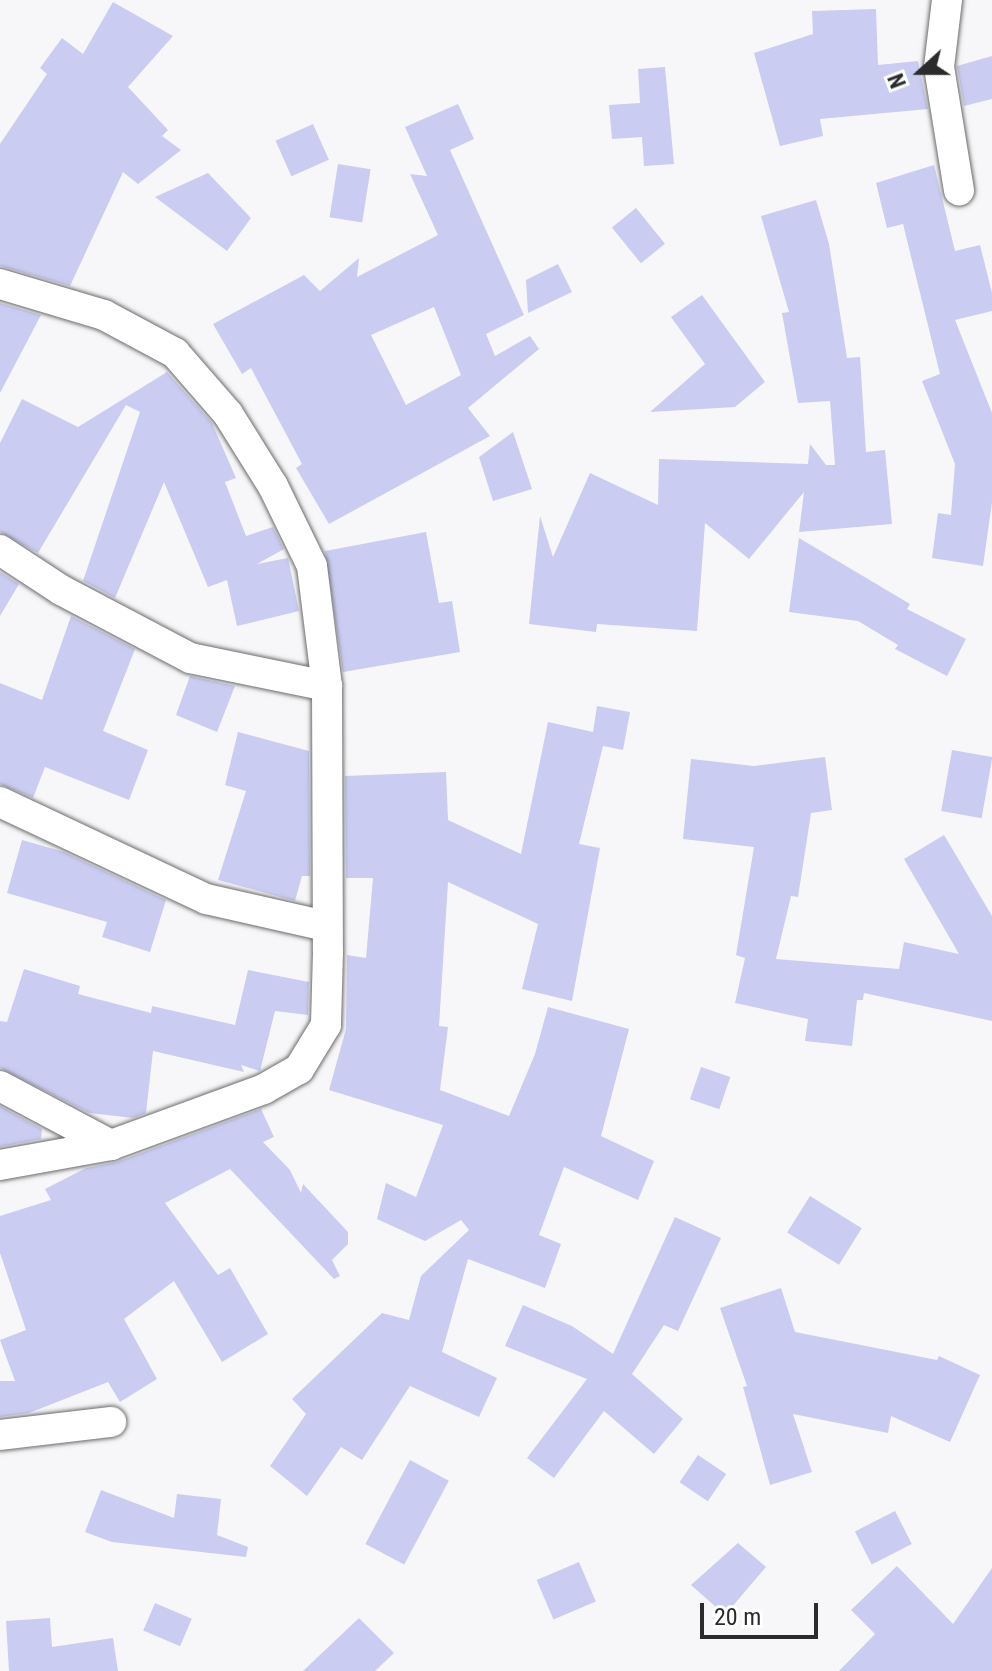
<!DOCTYPE html>
<html>
<head>
<meta charset="utf-8">
<style>
	body { margin:0 }
	#map { position:relative; width:992px; height:1671px; overflow:hidden; background:#f7f7f9; font-family:"Roboto Condensed",sans-serif }
	div>[style] { position:absolute }
	.building>* { inset:0; background:#caccf1; transform-origin:0 0 }
	.roads { filter:drop-shadow(0 0 2px #6c6c6e) drop-shadow(0 0 2px #6c6c6e) }
	.street>* { height:30px; margin:-15px; padding:0 15px; transform-origin:15px; border-radius:15px; background:#fff }
	span { translate:-50% -50%; white-space:nowrap; text-align:center; line-height:1.15; -webkit-text-stroke:6px #fff; paint-order:stroke }
	.north { position:absolute; left:880px; top:32px; width:80px; height:80px; -webkit-text-stroke:6px #fff; paint-order:stroke; rotate:249deg; font-size:22px; font-weight:700; line-height:32px; text-align:center; color:#2b2b2c }
	.north::after { content:''; display:block; margin:auto; width:28px; height:36px; background:#2b2b2c; clip-path:polygon(50% 0,100% 100%,50% 72%,0 100%) }
	.scale { position:absolute; left:700px; top:1603px; width:118px; height:36px; box-sizing:border-box; border:4px solid #2b2b2c; border-top:0; padding-left:10px; font-size:24px; line-height:28px; white-space:nowrap; color:#2b2b2c; -webkit-text-stroke:6px #fff; paint-order:stroke }
</style>
</head>
<body>
<div id="map">
	<div class="building">
		<div style="clip-path:polygon(113px 2px,173px 36px,128px 87px,168px 130px,162px 136px,181px 150px,138px 184px,123px 172px,70px 286px,0 266px,0 144px,47px 74px,40px 68px,62px 38px,83px 54px)"></div>
		<div style="clip-path:polygon(876px 9px,878px 65px,918px 61px,928px 109px,820px 119px,823px 136px,780px 146px,754px 53px,813px 34px,812px 11px)"></div>
		<div style="clip-path:polygon(992px 56px,992px 99px,964px 106px,957px 66px)"></div>
		<div style="clip-path:polygon(665px 67px,674px 164px,644px 166px,642px 137px,612px 139px,609px 105px,640px 103px,638px 69px)"></div>
		<div style="clip-path:polygon(evenodd,458px 104px,474px 139px,450px 150px,524px 315px,486px 334px,495px 356px,530px 336px,539px 349px,468px 408px,490px 436px,329px 524px,296px 468px,302px 464px,251px 368px,242px 374px,213px 324px,304px 275px,320px 291px,359px 258px,357px 277px,438px 235px,410px 174px,427px 176px,405px 127px,458px 104px,434px 307px,461px 375px,406px 405px,371px 335px,434px 307px)"></div>
		<div style="left:313px;top:124px;width:39px;height:41px;rotate:66deg"></div>
		<div style="left:338px;top:164px;width:33px;height:54px;rotate:9deg"></div>
		<div style="clip-path:polygon(934px 165px,955px 251px,980px 245px,992px 293px,992px 311px,955px 320px,992px 413px,992px 502px,983px 566px,932px 558px,938px 513px,951px 515px,955px 464px,922px 381px,940px 374px,903px 224px,887px 228px,876px 183px)"></div>
		<div style="clip-path:polygon(208px 173px,251px 218px,227px 251px,155px 197px)"></div>
		<div style="clip-path:polygon(816px 200px,829px 244px,847px 358px,860px 357px,866px 452px,885px 450px,892px 524px,799px 532px,804px 492px,749px 559px,705px 523px,697px 631px,597px 624px,596px 632px,529px 624px,540px 516px,553px 557px,590px 473px,658px 505px,659px 459px,808px 464px,810px 444px,826px 465px,835px 465px,830px 401px,798px 403px,782px 313px,789px 312px,761px 216px)"></div>
		<div style="left:636px;top:208px;width:46px;height:31px;rotate:51deg"></div>
		<div style="clip-path:polygon(558px 264px,572px 292px,528px 313px,526px 280px)"></div>
		<div style="clip-path:polygon(702px 295px,765px 382px,735px 407px,650px 412px,705px 364px,671px 317px)"></div>
		<div style="clip-path:polygon(0 303px,41px 315px,0 393px)"></div>
		<div style="clip-path:polygon(167px 372px,212px 423px,236px 478px,225px 482px,246px 536px,273px 527px,284px 549px,257px 564px,288px 558px,299px 611px,237px 626px,227px 580px,208px 587px,164px 482px,115px 598px,83px 581px,140px 412px,126px 405px,38px 553px,0 532px,0 443px,22px 399px,78px 427px)"></div>
		<div style="clip-path:polygon(513px 432px,532px 489px,493px 501px,479px 457px)"></div>
		<div style="clip-path:polygon(426px 532px,439px 603px,452px 601px,460px 652px,343px 672px,325px 551px)"></div>
		<div style="clip-path:polygon(799px 538px,910px 604px,907px 609px,966px 639px,947px 676px,895px 649px,898px 645px,858px 621px,789px 612px)"></div>
		<div style="clip-path:polygon(0 572px,19px 584px,0 616px)"></div>
		<div style="clip-path:polygon(71px 616px,135px 649px,103px 731px,148px 750px,129px 800px,45px 767px,33px 798px,0 784px,0 683px,42px 700px)"></div>
		<div style="clip-path:polygon(190px 676px,235px 686px,217px 732px,176px 715px)"></div>
		<div style="clip-path:polygon(597px 706px,630px 712px,623px 750px,603px 746px,579px 844px,600px 848px,572px 1001px,522px 989px,538px 924px,448px 882px,439px 1026px,448px 1027px,440px 1090px,509px 1116px,535px 1054px,548px 1007px,629px 1029px,601px 1136px,654px 1161px,638px 1200px,564px 1167px,539px 1235px,561px 1244px,545px 1288px,468px 1259px,442px 1352px,497px 1378px,479px 1417px,410px 1386px,362px 1460px,341px 1447px,307px 1496px,270px 1466px,306px 1414px,292px 1399px,382px 1313px,409px 1320px,421px 1276px,469px 1230px,461px 1220px,425px 1241px,377px 1219px,386px 1183px,416px 1197px,443px 1125px,329px 1090px,346px 1029px,347px 955px,366px 958px,373px 878px,346px 878px,345px 776px,446px 772px,448px 820px,521px 854px,548px 722px,593px 732px)"></div>
		<div style="clip-path:polygon(238px 732px,309px 751px,310px 876px,302px 876px,295px 901px,218px 880px,246px 791px,225px 785px)"></div>
		<div style="left:952px;top:750px;width:41px;height:62px;rotate:10deg"></div>
		<div style="clip-path:polygon(825px 757px,832px 810px,811px 813px,798px 897px,791px 896px,776px 959px,899px 969px,904px 942px,959px 954px,904px 859px,944px 835px,992px 916px,992px 1021px,864px 993px,863px 1000px,857px 1000px,852px 1046px,805px 1041px,808px 1019px,735px 1003px,745px 958px,736px 955px,754px 847px,683px 839px,691px 759px,754px 766px)"></div>
		<div style="clip-path:polygon(22px 840px,64px 852px,166px 900px,150px 952px,102px 937px,107px 922px,7px 893px)"></div>
		<div style="clip-path:polygon(24px 969px,80px 986px,78px 994px,151px 1013px,152px 1006px,235px 1025px,248px 970px,309px 982px,308px 1015px,275px 1011px,260px 1071px,241px 1065px,244px 1072px,153px 1051px,146px 1113px,133px 1118px,89px 1113px,0 1068px,0 1021px,7px 1022px)"></div>
		<div style="left:701px;top:1067px;width:31px;height:34px;rotate:19deg"></div>
		<div style="clip-path:polygon(0 1106px,42px 1129px,41px 1139px,0 1147px)"></div>
		<div style="clip-path:polygon(261px 1109px,274px 1137px,263px 1142px,290px 1170px,301px 1193px,303px 1184px,348px 1232px,348px 1244px,332px 1260px,340px 1276px,334px 1279px,230px 1169px,165px 1203px,218px 1275px,230px 1268px,268px 1334px,222px 1362px,174px 1281px,124px 1319px,157px 1379px,120px 1402px,108px 1382px,29px 1413px,0 1417px,0 1381px,15px 1381px,0 1340px,26px 1330px,0 1253px,0 1216px,51px 1200px,45px 1189px,86px 1168px,117px 1162px)"></div>
		<div style="left:810px;top:1196px;width:61px;height:43px;rotate:32deg"></div>
		<div style="clip-path:polygon(675px 1217px,721px 1238px,678px 1331px,664px 1325px,632px 1374px,683px 1419px,654px 1454px,604px 1411px,554px 1478px,527px 1458px,587px 1379px,505px 1346px,523px 1305px,572px 1326px,613px 1354px)"></div>
		<div style="clip-path:polygon(781px 1288px,795px 1332px,937px 1360px,939px 1356px,980px 1375px,950px 1442px,891px 1416px,888px 1433px,793px 1414px,812px 1472px,770px 1485px,743px 1387px,747px 1386px,720px 1308px)"></div>
		<div style="left:698px;top:1455px;width:34px;height:33px;rotate:34deg"></div>
		<div style="left:410px;top:1460px;width:44px;height:95px;rotate:28deg"></div>
		<div style="clip-path:polygon(101px 1490px,174px 1518px,177px 1494px,221px 1499px,217px 1535px,248px 1547px,246px 1557px,112px 1542px,85px 1532px)"></div>
		<div style="left:895px;top:1511px;width:37px;height:45px;rotate:63deg"></div>
		<div style="clip-path:polygon(738px 1543px,766px 1567px,725px 1615px,691px 1585px)"></div>
		<div style="left:579px;top:1562px;width:43px;height:46px;rotate:67deg"></div>
		<div style="clip-path:polygon(897px 1566px,953px 1624px,992px 1568px,992px 1671px,839px 1671px,875px 1634px,851px 1610px)"></div>
		<div style="left:155px;top:1603px;width:40px;height:30px;rotate:23deg"></div>
		<div style="clip-path:polygon(50px 1618px,52px 1647px,113px 1638px,118px 1671px,9px 1671px,6px 1621px)"></div>
		<div style="clip-path:polygon(359px 1618px,394px 1653px,375px 1671px,303px 1671px)"></div>
	</div>
	<div class="roads">
		<div class="street">
			<div style="left:947px;top:0;width:67px;rotate:96.8deg"></div>
			<div style="left:939px;top:67px;width:125px;rotate:80.8deg"></div>
			<div style="left:0;top:284px;width:109px;rotate:16.6deg"></div>
			<div style="left:104px;top:315px;width:81px;rotate:28.2deg"></div>
			<div style="left:175px;top:353px;width:81px;rotate:49deg"></div>
			<div style="left:228px;top:414px;width:85px;rotate:58deg"></div>
			<div style="left:273px;top:486px;width:89px;rotate:64deg"></div>
			<div style="left:312px;top:566px;width:121px;rotate:82.9deg"></div>
			<div style="left:327px;top:686px;width:266px;rotate:89.8deg"></div>
			<div style="left:328px;top:952px;width:73px;rotate:91.6deg"></div>
			<div style="left:326px;top:1025px;width:52px;rotate:121.5deg"></div>
			<div style="left:299px;top:1069px;width:40px;rotate:150.3deg"></div>
			<div style="left:264px;top:1089px;width:163px;rotate:159.9deg"></div>
			<div style="left:111px;top:1145px;width:113px;rotate:169.8deg"></div>
			<div style="left:0;top:550px;width:73px;rotate:33.3deg"></div>
			<div style="left:61px;top:590px;width:146px;rotate:27.8deg"></div>
			<div style="left:190px;top:658px;width:140px;rotate:11.6deg"></div>
			<div style="left:0;top:802px;width:228px;rotate:25.2deg"></div>
			<div style="left:206px;top:899px;width:123px;rotate:12.7deg"></div>
			<div style="left:0;top:1086px;width:126px;rotate:28deg"></div>
			<div style="left:0;top:1435px;width:112px;rotate:-6.7deg"></div>
		</div>
	</div>
	<div class="north">N</div>
	<div class="scale">20 m</div>
</div>
</body>
</html>
